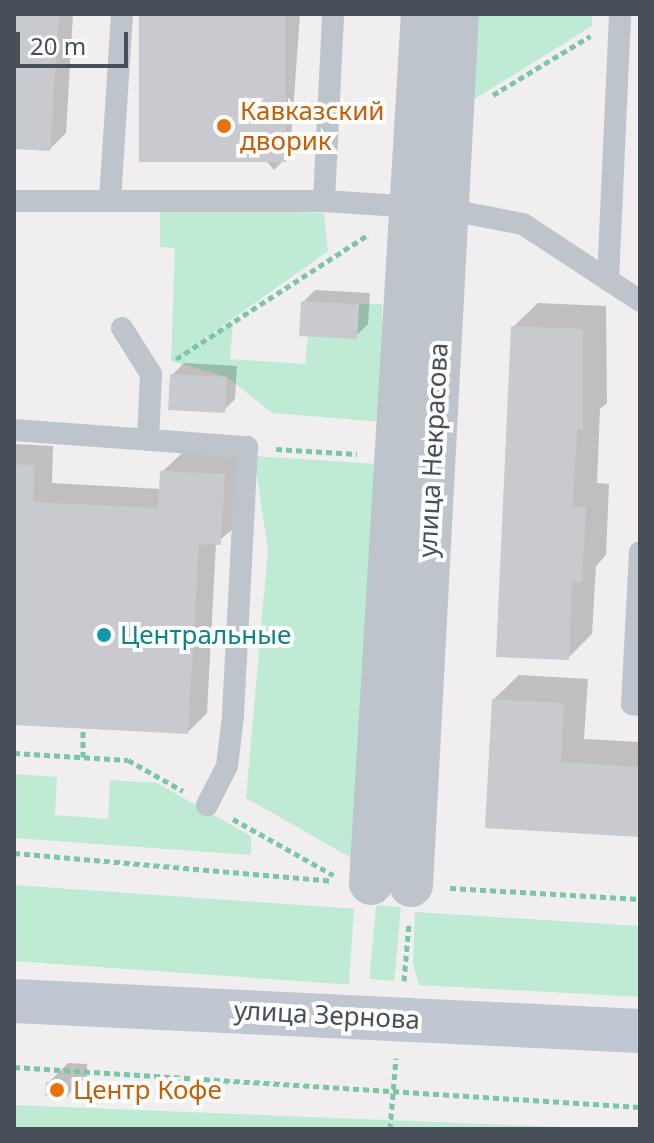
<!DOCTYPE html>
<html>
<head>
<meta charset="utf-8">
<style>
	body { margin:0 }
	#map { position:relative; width:654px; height:1143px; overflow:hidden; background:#f0eeee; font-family:"Noto Sans",sans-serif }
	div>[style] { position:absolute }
	.green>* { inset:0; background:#bfebd4; transform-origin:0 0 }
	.shadow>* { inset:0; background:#0003 }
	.building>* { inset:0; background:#c8cad0; transform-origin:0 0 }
	.path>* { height:5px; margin-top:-2.5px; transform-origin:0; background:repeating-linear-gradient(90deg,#7ac6a7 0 6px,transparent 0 10px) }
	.lane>* { height:22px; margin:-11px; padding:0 11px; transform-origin:11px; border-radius:11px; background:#bdc4cc }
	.street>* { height:44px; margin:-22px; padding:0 22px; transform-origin:22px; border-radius:22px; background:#bdc4cc }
	.secondary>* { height:44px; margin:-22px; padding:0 22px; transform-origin:22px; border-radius:22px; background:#c0c7d3 }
	.dots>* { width:22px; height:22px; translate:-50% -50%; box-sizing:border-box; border:4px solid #fff; border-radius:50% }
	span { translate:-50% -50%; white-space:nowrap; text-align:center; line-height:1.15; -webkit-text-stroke:8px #fff; paint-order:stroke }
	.food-label { font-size:26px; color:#c56008 }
	.left { translate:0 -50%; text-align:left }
	.street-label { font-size:26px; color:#474f59 }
	.culture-label { font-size:26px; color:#0d838f }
	.frame { position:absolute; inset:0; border:16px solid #474f59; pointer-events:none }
	.scale { position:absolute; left:16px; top:32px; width:112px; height:36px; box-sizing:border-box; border:4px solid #474f59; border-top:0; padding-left:10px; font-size:24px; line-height:28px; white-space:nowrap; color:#474f59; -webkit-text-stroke:6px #fff; paint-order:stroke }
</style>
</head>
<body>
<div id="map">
	<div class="green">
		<div style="clip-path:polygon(465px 14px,592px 14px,592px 26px,460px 108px)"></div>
		<div style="clip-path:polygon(160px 208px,324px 213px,328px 251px,194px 346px,233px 322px,230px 359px,305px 364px,308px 336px,357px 338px,359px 304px,382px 304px,383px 422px,272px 413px,227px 377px,171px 361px,175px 248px,160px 247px)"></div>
		<div style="clip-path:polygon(254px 456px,379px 464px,355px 860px,246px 798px,268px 550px)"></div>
		<div style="clip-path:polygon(14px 774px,57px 777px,55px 815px,108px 819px,110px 780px,157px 783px,251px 836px,251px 855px,14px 838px)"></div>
		<div style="left:14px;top:885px;width:341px;height:76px;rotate:4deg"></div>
		<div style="left:376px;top:905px;width:25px;height:74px;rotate:5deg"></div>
		<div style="clip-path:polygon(415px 912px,640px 926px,640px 997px,419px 985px,413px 964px)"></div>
		<div style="clip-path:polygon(14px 1105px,611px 1129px,14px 1129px)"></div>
	</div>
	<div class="shadow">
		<div style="clip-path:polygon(14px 14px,73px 14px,66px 133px,50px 149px,14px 147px)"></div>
		<div style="clip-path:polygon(142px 14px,300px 14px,290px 154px,274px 170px)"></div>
		<div style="clip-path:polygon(315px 290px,370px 293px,368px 324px,356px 336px,303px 302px)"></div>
		<div style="clip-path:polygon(538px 303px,606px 306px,607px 403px,600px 409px,597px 483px,609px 484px,606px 555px,596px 566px,592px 634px,568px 658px,513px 327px)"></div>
		<div style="clip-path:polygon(184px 363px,237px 366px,235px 399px,223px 411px,172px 375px)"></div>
		<div style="clip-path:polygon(14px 444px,53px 446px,52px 483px,161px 489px,162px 472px,182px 453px,243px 456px,239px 524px,216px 543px,207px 713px,188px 732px,14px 723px)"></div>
		<div style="clip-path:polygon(519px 675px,588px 679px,584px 739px,640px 742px,640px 835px,487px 826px,494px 699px)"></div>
		<div style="clip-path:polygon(68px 1063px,87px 1064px,87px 1076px,67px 1096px,48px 1083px)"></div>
	</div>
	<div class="building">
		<div style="clip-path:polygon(14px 14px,59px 14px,50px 151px,14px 149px)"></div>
		<div style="left:139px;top:14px;width:147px;height:148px"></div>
		<div style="left:301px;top:301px;width:58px;height:35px;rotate:3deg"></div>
		<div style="clip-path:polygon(511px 326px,583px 329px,583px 429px,577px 429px,573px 507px,586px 507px,582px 582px,572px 582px,569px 660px,496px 657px)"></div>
		<div style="left:170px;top:374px;width:57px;height:36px;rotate:3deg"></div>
		<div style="clip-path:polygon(14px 464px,35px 465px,33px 502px,158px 508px,160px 471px,225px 474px,221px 545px,199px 544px,188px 734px,14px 725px)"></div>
		<div style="clip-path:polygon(492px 699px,564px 703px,561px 762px,640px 767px,640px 837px,485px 828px)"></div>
		<div style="left:46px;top:1082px;width:23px;height:14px;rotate:2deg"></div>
	</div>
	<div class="path">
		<div style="left:493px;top:95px;width:114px;rotate:-31.3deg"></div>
		<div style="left:176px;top:359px;width:230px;rotate:-32.9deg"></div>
		<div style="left:276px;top:449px;width:81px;rotate:3.5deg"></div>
		<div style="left:14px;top:753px;width:114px;rotate:3.5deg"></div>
		<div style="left:128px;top:760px;width:63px;rotate:29.4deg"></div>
		<div style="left:83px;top:757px;width:28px;rotate:-90deg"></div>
		<div style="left:233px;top:819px;width:115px;rotate:29.2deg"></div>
		<div style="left:14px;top:853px;width:319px;rotate:5deg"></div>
		<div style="left:450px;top:888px;width:190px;rotate:3.3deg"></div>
		<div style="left:404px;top:981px;width:58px;rotate:-85.1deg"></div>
		<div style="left:14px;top:1067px;width:627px;rotate:3.66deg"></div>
		<div style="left:390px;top:1129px;width:71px;rotate:-85.2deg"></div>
	</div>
	<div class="lane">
		<div style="left:110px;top:200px;width:186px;rotate:-86.3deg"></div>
		<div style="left:14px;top:201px;width:310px"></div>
		<div style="left:324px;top:201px;width:121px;rotate:3.8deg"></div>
		<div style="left:445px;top:209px;width:79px;rotate:10.9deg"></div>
		<div style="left:523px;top:224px;width:140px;rotate:33.3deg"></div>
		<div style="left:324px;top:201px;width:187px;rotate:-87.2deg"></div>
		<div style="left:608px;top:280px;width:266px;rotate:-87.4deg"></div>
		<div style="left:122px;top:328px;width:54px;rotate:57.8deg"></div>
		<div style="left:151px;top:374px;width:66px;rotate:92.6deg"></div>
		<div style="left:14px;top:430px;width:234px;rotate:4.2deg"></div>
		<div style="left:247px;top:447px;width:269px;rotate:93deg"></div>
		<div style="left:233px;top:716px;width:50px;rotate:96.8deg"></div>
		<div style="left:227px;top:766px;width:44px;rotate:117.1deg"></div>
		<div style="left:640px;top:552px;width:152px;rotate:93deg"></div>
		<div style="left:632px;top:704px;width:8px;rotate:7deg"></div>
	</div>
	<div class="street">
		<div style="left:371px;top:883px;width:871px;rotate:-86.58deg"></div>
		<div style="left:411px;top:885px;width:872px;rotate:-86.98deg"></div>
	</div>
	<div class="secondary">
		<div style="left:14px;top:1001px;width:627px;rotate:2.74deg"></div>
	</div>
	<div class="dots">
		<div style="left:224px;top:126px;background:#e8710a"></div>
		<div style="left:104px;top:635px;background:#0f9aa8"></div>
		<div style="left:57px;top:1090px;background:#e8710a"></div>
	</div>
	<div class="food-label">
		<span class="left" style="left:240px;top:126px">Кавказский<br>дворик</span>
		<span class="left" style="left:73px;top:1090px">Центр Кофе</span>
	</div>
	<div class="street-label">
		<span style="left:433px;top:450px;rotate:-87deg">улица Некрасова</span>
		<span style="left:327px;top:1015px;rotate:3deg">улица Зернова</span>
	</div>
	<div class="culture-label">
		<span class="left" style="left:120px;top:635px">Центральные</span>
	</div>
	<div class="frame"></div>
	<div class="scale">20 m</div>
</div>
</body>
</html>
